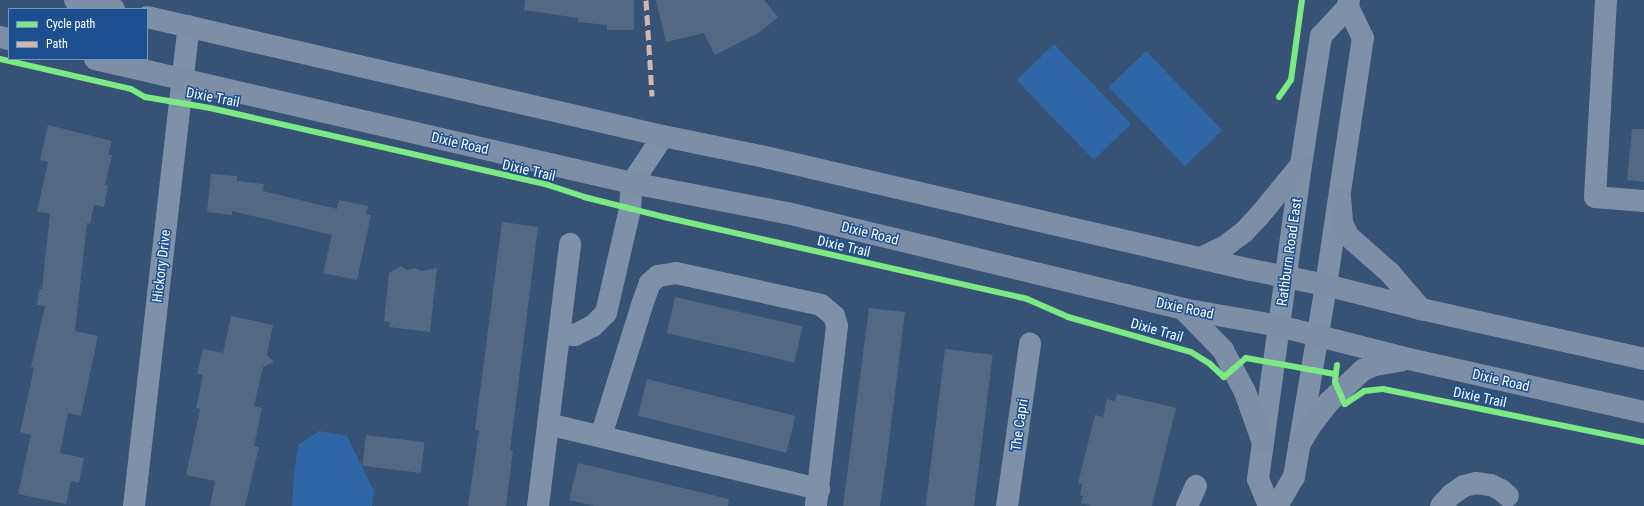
<!DOCTYPE html>
<html>
<head>
<meta charset="utf-8">
<style>
	body { margin:0 }
	#map { position:relative; width:1644px; height:506px; overflow:hidden; background:#365274; font-family:"Roboto Condensed",sans-serif }
	div>[style] { position:absolute }
	.green>* { inset:0; background:#2f66a5; transform-origin:0 0 }
	.building>* { inset:0; background:#526984; transform-origin:0 0 }
	.minor>* { height:22px; margin:-11px; padding:0 11px; transform-origin:11px; border-radius:11px; background:#7d92a8 }
	.major>* { height:22px; margin:-11px; padding:0 11px; transform-origin:11px; border-radius:11px; background:#7d8ea7 }
	.quiet>* { height:5px; margin-top:-2.5px; transform-origin:0; background:repeating-linear-gradient(90deg,#d1b7ad 0 10px,transparent 0 15px) }
	.cycleway>* { height:6px; margin:-3px; padding:0 3px; transform-origin:3px; border-radius:3px; background:#7ce984 }
	span { translate:-50% -50%; white-space:nowrap; text-align:center; line-height:1.15; -webkit-text-stroke:3px #1b4f8f; paint-order:stroke }
	.street-label { font-size:14px; color:#fff }
	.legend { position:absolute; left:8px; top:8px; width:140px; height:52px; box-sizing:border-box; background:#1b4f8f; border:1px solid #7695bc; margin:0; padding:5px 7px; list-style:none; font-size:12px; color:#fff }
	.legend li { display:flex; align-items:center; gap:8px; height:20px }
	.legend b { width:20px; border:1px solid #7695bc }
</style>
</head>
<body>
<div id="map">
	<div class="green">
		<div style="left:1054px;top:44px;width:111px;height:52px;rotate:46deg"></div>
		<div style="left:1146px;top:51px;width:110px;height:52px;rotate:46deg"></div>
		<div style="clip-path:polygon(319px 431px,347px 436px,374px 491px,372px 506px,292px 506px,294px 474px,298px 445px)"></div>
	</div>
	<div class="building">
		<div style="clip-path:polygon(525px 0,634px 0,634px 30px,607px 30px,607px 25px,578px 22px,578px 18px,524px 10px)"></div>
		<div style="clip-path:polygon(656px 0,764px 0,778px 17px,760px 32px,715px 55px,704px 33px,666px 42px)"></div>
		<div style="clip-path:polygon(48px 125px,112px 141px,108px 155px,112px 155px,105px 185px,108px 185px,104px 207px,94px 205px,90px 224px,87px 223px,75px 331px,98px 336px,81px 416px,68px 413px,60px 453px,84px 458px,79px 483px,71px 481px,66px 504px,18px 494px,31px 435px,20px 432px,34px 368px,31px 367px,45px 306px,37px 305px,39px 289px,42px 289px,50px 214px,37px 211px,48px 162px,40px 160px)"></div>
		<div style="clip-path:polygon(1632px 129px,1644px 129px,1644px 182px,1627px 180px)"></div>
		<div style="clip-path:polygon(211px 174px,237px 176px,237px 181px,264px 184px,263px 191px,337px 209px,339px 200px,368px 206px,366px 214px,371px 215px,357px 280px,323px 273px,332px 235px,232px 211px,232px 215px,207px 212px)"></div>
		<div style="clip-path:polygon(502px 222px,538px 227px,510px 450px,513px 451px,506px 506px,468px 506px,479px 431px,475px 430px)"></div>
		<div style="clip-path:polygon(401px 266px,407px 270px,415px 268px,421px 271px,437px 268px,430px 332px,389px 327px,390px 322px,384px 321px,389px 273px)"></div>
		<div style="left:675px;top:297px;width:131px;height:37px;rotate:13deg"></div>
		<div style="clip-path:polygon(869px 308px,905px 312px,886px 465px,880px 506px,843px 506px)"></div>
		<div style="clip-path:polygon(231px 316px,273px 325px,267px 355px,274px 362px,263px 367px,254px 406px,262px 408px,254px 446px,259px 447px,245px 506px,210px 506px,215px 481px,186px 475px,200px 409px,196px 408px,203px 375px,197px 374px,203px 349px,223px 353px)"></div>
		<div style="left:945px;top:349px;width:48px;height:158px;rotate:7deg"></div>
		<div style="left:647px;top:379px;width:153px;height:38px;rotate:14deg"></div>
		<div style="clip-path:polygon(1117px 394px,1176px 408px,1152px 506px,1092px 506px,1081px 503px,1083px 496px,1080px 495px,1082px 484px,1078px 483px,1095px 415px,1103px 417px,1107px 399px,1115px 401px)"></div>
		<div style="left:366px;top:435px;width:59px;height:31px;rotate:7deg"></div>
		<div style="clip-path:polygon(578px 463px,729px 499px,728px 506px,595px 506px,569px 500px)"></div>
	</div>
	<div class="minor">
		<div style="left:1606px;top:0;width:197px;rotate:93.2deg"></div>
		<div style="left:1595px;top:197px;width:49px;rotate:4.7deg"></div>
		<div style="left:560px;top:334px;width:15px;rotate:4deg"></div>
		<div style="left:575px;top:335px;width:20px;rotate:-27deg"></div>
		<div style="left:593px;top:326px;width:18px;rotate:-45deg"></div>
		<div style="left:606px;top:313px;width:107px;rotate:-77deg"></div>
		<div style="left:630px;top:209px;width:26px;rotate:-86deg"></div>
		<div style="left:632px;top:183px;width:56px;rotate:-56.6deg"></div>
		<div style="left:548px;top:424px;width:279px;rotate:13.5deg"></div>
		<div style="left:601px;top:436px;width:140px;rotate:-72.6deg"></div>
		<div style="left:643px;top:302px;width:20px;rotate:-70deg"></div>
		<div style="left:650px;top:283px;width:11px;rotate:-41deg"></div>
		<div style="left:658px;top:276px;width:18px;rotate:-9deg"></div>
		<div style="left:676px;top:273px;width:148px;rotate:12.4deg"></div>
		<div style="left:821px;top:305px;width:17px;rotate:40deg"></div>
		<div style="left:834px;top:316px;width:10px;rotate:73deg"></div>
		<div style="left:837px;top:326px;width:181px;rotate:96.7deg"></div>
		<div style="left:134px;top:506px;width:483px;rotate:-83.5deg"></div>
		<div style="left:538px;top:506px;width:264px;rotate:-83deg"></div>
		<div style="left:1007px;top:506px;width:164px;rotate:-81.9deg"></div>
		<div style="left:1187px;top:506px;width:22px;rotate:-66deg"></div>
		<div style="left:1269px;top:506px;width:29px;rotate:-112deg"></div>
		<div style="left:1258px;top:479px;width:317px;rotate:-82.2deg"></div>
		<div style="left:1301px;top:165px;width:131px;rotate:-81.2deg"></div>
		<div style="left:1321px;top:36px;width:40px;rotate:-47deg"></div>
		<div style="left:1277px;top:506px;width:34px;rotate:-60deg"></div>
		<div style="left:1294px;top:477px;width:195px;rotate:-80.5deg"></div>
		<div style="left:1326px;top:285px;width:250px;rotate:-81.5deg"></div>
		<div style="left:1363px;top:38px;width:34px;rotate:-116deg"></div>
		<div style="left:1348px;top:7px;width:7px;rotate:-82deg"></div>
		<div style="left:1441px;top:506px;width:15px;rotate:-48deg"></div>
		<div style="left:1451px;top:495px;width:16px;rotate:-35deg"></div>
		<div style="left:1464px;top:486px;width:12px;rotate:-14deg"></div>
		<div style="left:1476px;top:483px;width:15px;rotate:8deg"></div>
		<div style="left:1491px;top:485px;width:11px;rotate:27deg"></div>
		<div style="left:1501px;top:490px;width:9px;rotate:41deg"></div>
	</div>
	<div class="major">
		<div style="left:75px;top:0;width:40px;rotate:13deg"></div>
		<div style="left:147px;top:17px;width:530px;rotate:12.99deg"></div>
		<div style="left:663px;top:136px;width:104px;rotate:11.6deg"></div>
		<div style="left:765px;top:157px;width:500px;rotate:13.1deg"></div>
		<div style="left:1252px;top:270px;width:76px;rotate:11.5deg"></div>
		<div style="left:1326px;top:285px;width:98px;rotate:14.2deg"></div>
		<div style="left:1421px;top:309px;width:229px;rotate:12.6deg"></div>
		<div style="left:0;top:37px;width:9px;rotate:13deg"></div>
		<div style="left:95px;top:59px;width:551px;rotate:13deg"></div>
		<div style="left:632px;top:183px;width:158px;rotate:11deg"></div>
		<div style="left:787px;top:213px;width:407px;rotate:13.6deg"></div>
		<div style="left:1183px;top:309px;width:97px;rotate:10deg"></div>
		<div style="left:1279px;top:326px;width:134px;rotate:14.2deg"></div>
		<div style="left:1409px;top:359px;width:241px;rotate:12.7deg"></div>
		<div style="left:1340px;top:198px;width:25px;rotate:85deg"></div>
		<div style="left:1342px;top:223px;width:14px;rotate:65deg"></div>
		<div style="left:1348px;top:236px;width:56px;rotate:41.4deg"></div>
		<div style="left:1390px;top:273px;width:48px;rotate:49.3deg"></div>
		<div style="left:1201px;top:258px;width:25px;rotate:-26deg"></div>
		<div style="left:1224px;top:247px;width:25px;rotate:-37deg"></div>
		<div style="left:1244px;top:232px;width:22px;rotate:-47deg"></div>
		<div style="left:1259px;top:216px;width:66px;rotate:-50.5deg"></div>
		<div style="left:1183px;top:309px;width:57px;rotate:45.7deg"></div>
		<div style="left:1223px;top:350px;width:47px;rotate:62.4deg"></div>
		<div style="left:1245px;top:392px;width:54px;rotate:70.6deg"></div>
		<div style="left:1299px;top:445px;width:23px;rotate:-59deg"></div>
		<div style="left:1311px;top:425px;width:29px;rotate:-52deg"></div>
		<div style="left:1329px;top:402px;width:47px;rotate:-43.3deg"></div>
		<div style="left:1363px;top:370px;width:13px;rotate:-23deg"></div>
		<div style="left:1375px;top:365px;width:27px;rotate:-10deg"></div>
	</div>
	<div class="quiet">
		<div style="left:646px;top:0;width:96px;rotate:86.4deg"></div>
	</div>
	<div class="cycleway">
		<div style="left:0;top:59px;width:134px;rotate:12.9deg"></div>
		<div style="left:131px;top:89px;width:16px;rotate:30deg"></div>
		<div style="left:145px;top:97px;width:66px;rotate:9.6deg"></div>
		<div style="left:210px;top:108px;width:347px;rotate:12.8deg"></div>
		<div style="left:548px;top:185px;width:38px;rotate:18deg"></div>
		<div style="left:584px;top:197px;width:82px;rotate:14deg"></div>
		<div style="left:664px;top:217px;width:372px;rotate:12.7deg"></div>
		<div style="left:1027px;top:299px;width:45px;rotate:23.7deg"></div>
		<div style="left:1068px;top:317px;width:128px;rotate:15.9deg"></div>
		<div style="left:1191px;top:352px;width:22px;rotate:32deg"></div>
		<div style="left:1210px;top:364px;width:19px;rotate:43deg"></div>
		<div style="left:1224px;top:377px;width:29px;rotate:-41deg"></div>
		<div style="left:1279px;top:97px;width:21px;rotate:-55deg"></div>
		<div style="left:1291px;top:80px;width:81px;rotate:-82.2deg"></div>
		<div style="left:1246px;top:358px;width:90px;rotate:10.2deg"></div>
		<div style="left:1337px;top:365px;width:17px;rotate:97deg"></div>
		<div style="left:1335px;top:382px;width:24px;rotate:66deg"></div>
		<div style="left:1345px;top:404px;width:23px;rotate:-34deg"></div>
		<div style="left:1364px;top:391px;width:19px;rotate:-6deg"></div>
		<div style="left:1383px;top:389px;width:266px;rotate:11.5deg"></div>
	</div>
	<div class="street-label">
		<span style="left:213px;top:97px;rotate:11deg">Dixie Trail</span>
		<span style="left:460px;top:143px;rotate:13deg">Dixie Road</span>
		<span style="left:529px;top:170px;rotate:13deg">Dixie Trail</span>
		<span style="left:870px;top:233px;rotate:14deg">Dixie Road</span>
		<span style="left:844px;top:246px;rotate:13deg">Dixie Trail</span>
		<span style="left:1289px;top:252px;rotate:-82deg">Rathburn Road East</span>
		<span style="left:161px;top:266px;rotate:-83deg">Hickory Drive</span>
		<span style="left:1185px;top:308px;rotate:12deg">Dixie Road</span>
		<span style="left:1157px;top:330px;rotate:16deg">Dixie Trail</span>
		<span style="left:1501px;top:380px;rotate:13deg">Dixie Road</span>
		<span style="left:1480px;top:397px;rotate:12deg">Dixie Trail</span>
		<span style="left:1019px;top:425px;rotate:-82deg">The Capri</span>
	</div>
	<ul class="legend">
	<li><b style="height:5px;background:#7ce984"></b>Cycle path</li>
	<li><b style="height:5px;background:#d1b7ad"></b>Path</li>
	</ul>
</div>
</body>
</html>
